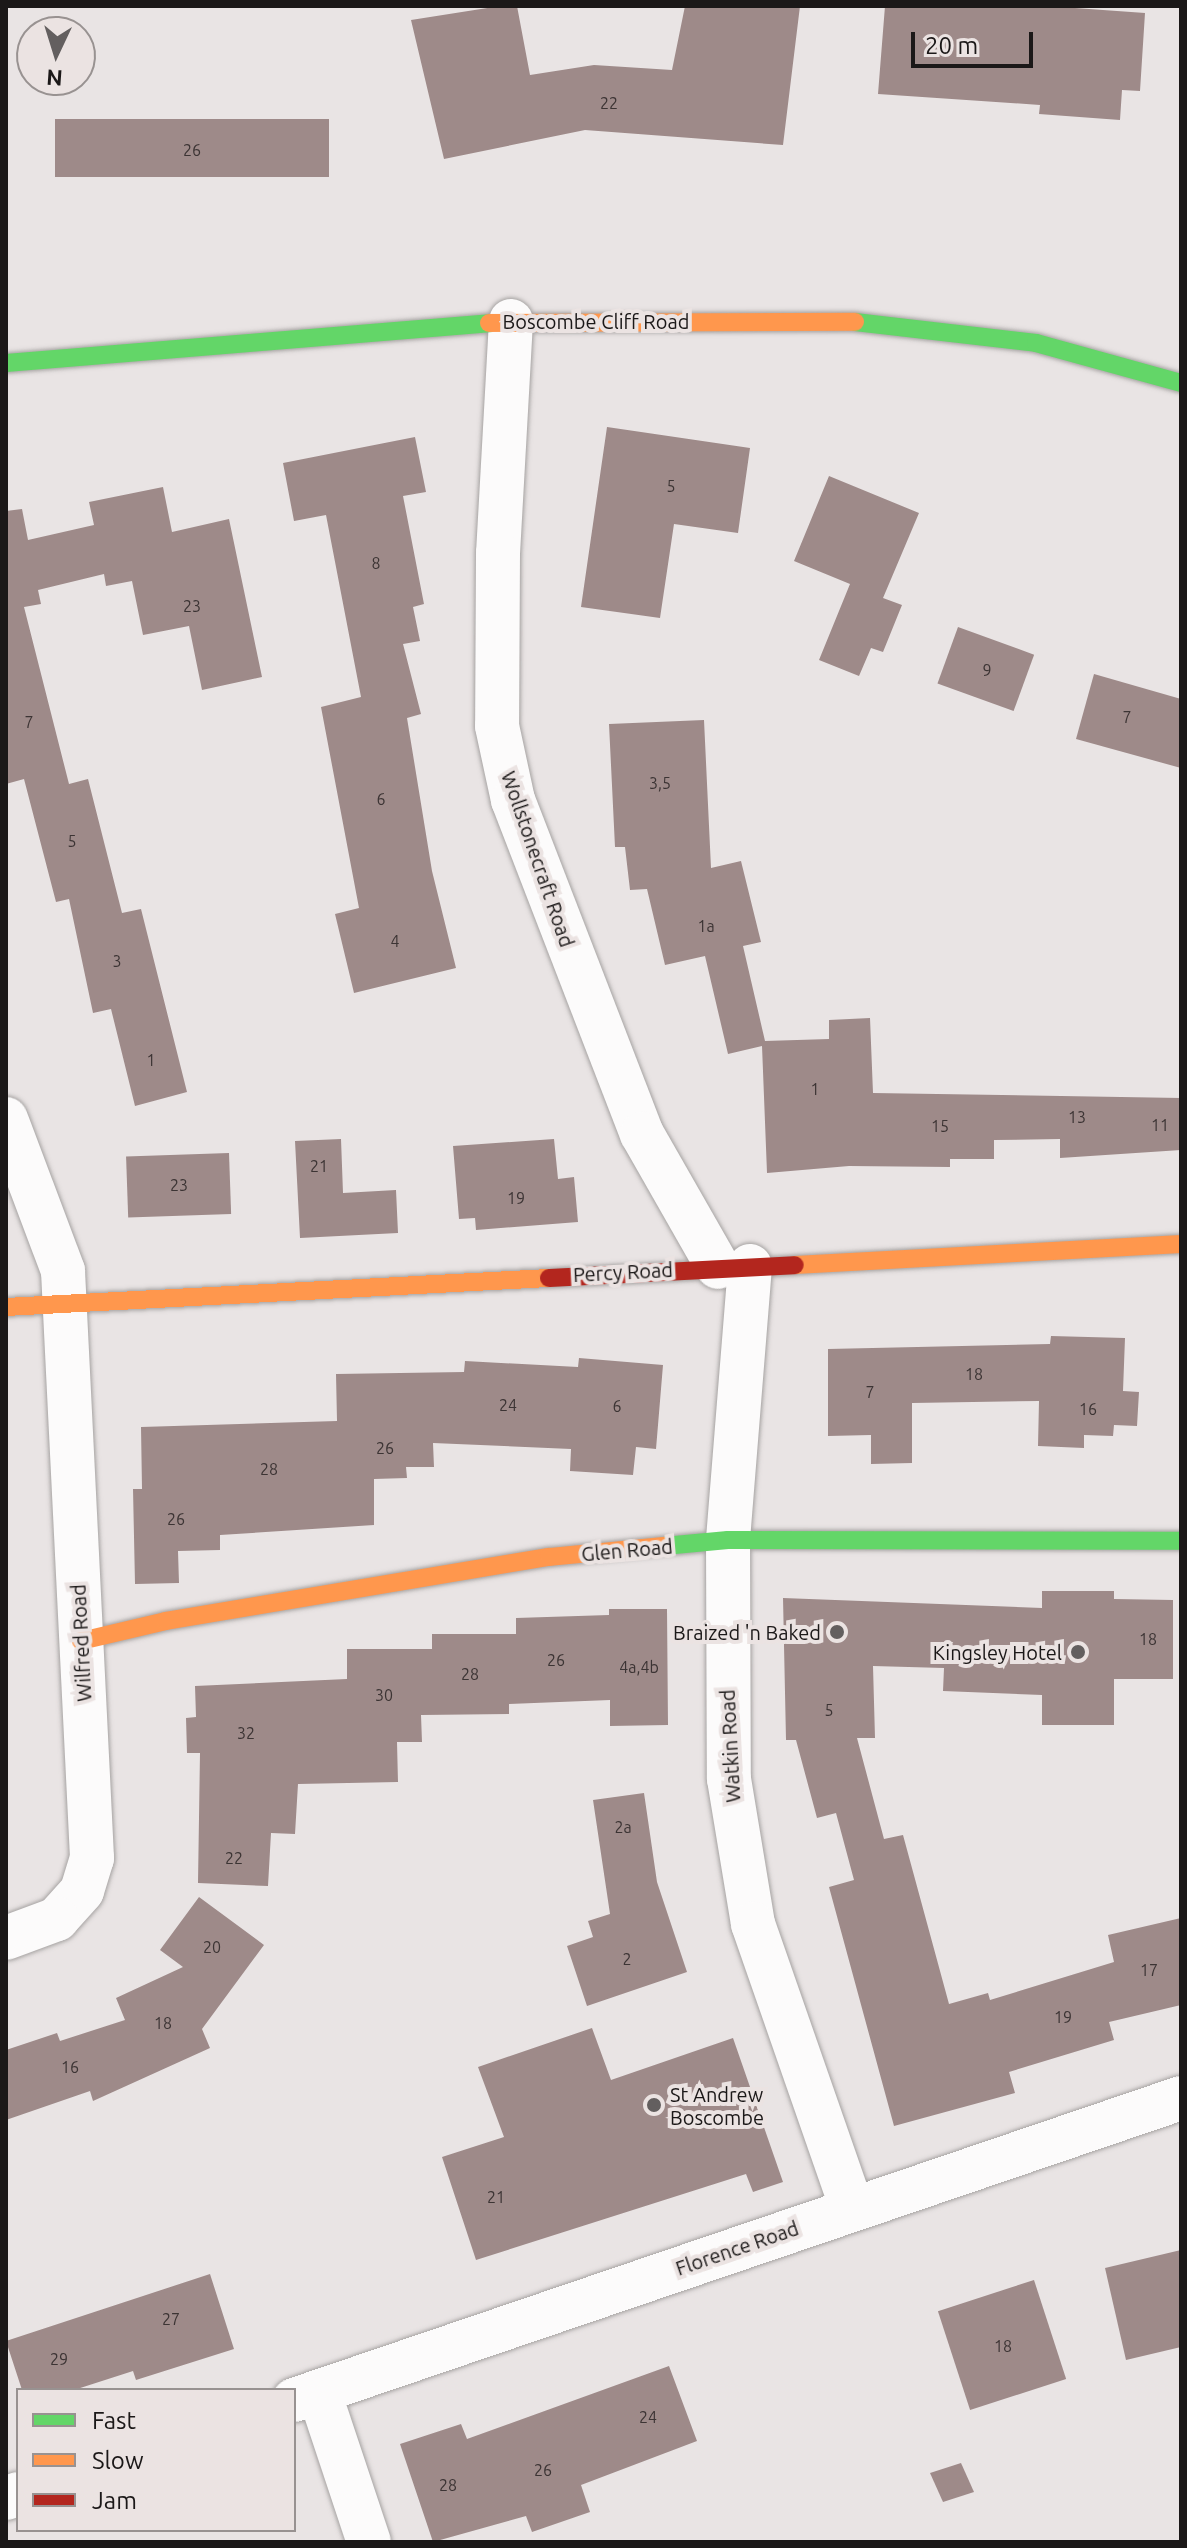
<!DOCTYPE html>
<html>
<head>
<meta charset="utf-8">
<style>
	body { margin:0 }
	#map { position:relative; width:1187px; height:2548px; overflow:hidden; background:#e9e4e4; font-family:Ubuntu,sans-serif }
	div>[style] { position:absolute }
	.building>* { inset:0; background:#9e8a89; transform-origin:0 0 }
	.roads { filter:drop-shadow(0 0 2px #a6a3a2) drop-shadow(0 0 2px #a6a3a2) }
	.street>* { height:44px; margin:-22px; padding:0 22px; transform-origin:22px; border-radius:22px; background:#fcfbfb }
	.fast>* { height:18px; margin:-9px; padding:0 9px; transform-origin:9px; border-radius:9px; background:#63d668 }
	.slow>* { height:18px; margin:-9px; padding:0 9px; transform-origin:9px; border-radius:9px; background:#ff974d }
	.jam>* { height:18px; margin:-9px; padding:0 9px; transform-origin:9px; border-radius:9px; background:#b3261e }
	.dots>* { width:22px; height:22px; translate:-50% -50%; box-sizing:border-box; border:4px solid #ebe3e2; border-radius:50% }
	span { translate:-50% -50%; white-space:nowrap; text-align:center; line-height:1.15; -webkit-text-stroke:8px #ebe3e2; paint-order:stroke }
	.number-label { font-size:16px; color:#3c3434 }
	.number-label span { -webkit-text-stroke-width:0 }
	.street-label { font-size:20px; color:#1b1818 }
	.poi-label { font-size:20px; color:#1b1818 }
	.right { translate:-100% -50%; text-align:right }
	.left { translate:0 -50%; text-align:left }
	.frame { position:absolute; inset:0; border:8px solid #1b1818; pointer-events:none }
	.legend { position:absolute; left:16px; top:2388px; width:280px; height:144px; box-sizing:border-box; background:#ebe3e2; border:2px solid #989291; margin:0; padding:10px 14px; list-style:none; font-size:24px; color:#1b1818 }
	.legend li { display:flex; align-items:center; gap:16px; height:40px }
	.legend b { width:40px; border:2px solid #989291 }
	.north { position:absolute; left:16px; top:16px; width:80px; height:80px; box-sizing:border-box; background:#ebe3e2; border:2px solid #989291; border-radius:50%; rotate:184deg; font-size:22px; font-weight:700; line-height:32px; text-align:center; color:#1b1818 }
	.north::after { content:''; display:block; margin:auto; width:28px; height:36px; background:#635f5f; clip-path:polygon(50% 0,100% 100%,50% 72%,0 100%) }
	.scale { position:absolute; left:911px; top:32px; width:122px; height:36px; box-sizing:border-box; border:4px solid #1b1818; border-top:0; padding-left:10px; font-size:24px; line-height:28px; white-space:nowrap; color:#1b1818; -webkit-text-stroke:6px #ebe3e2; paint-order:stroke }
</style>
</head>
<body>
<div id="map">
	<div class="building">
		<div style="clip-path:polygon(500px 6px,517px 6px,530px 75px,594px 65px,672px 70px,685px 6px,800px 6px,783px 145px,585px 130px,444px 159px,411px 20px)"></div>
		<div style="clip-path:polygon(885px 6px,1047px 6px,1145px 13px,1140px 91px,1122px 90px,1120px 120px,1039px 114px,1040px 105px,878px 94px)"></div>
		<div style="left:329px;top:119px;width:58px;height:274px;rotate:90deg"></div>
		<div style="clip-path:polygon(607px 427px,750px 448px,738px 533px,674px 524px,660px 618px,581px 607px)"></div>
		<div style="clip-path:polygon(415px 437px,426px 492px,403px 496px,424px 604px,413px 607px,420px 641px,403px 644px,421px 714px,407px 718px,432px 871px,456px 968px,354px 993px,335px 914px,359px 908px,321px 707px,361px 697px,326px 515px,294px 521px,283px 463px)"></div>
		<div style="clip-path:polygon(829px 476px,919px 513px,883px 598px,902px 605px,883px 652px,871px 648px,859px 676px,819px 660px,850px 584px,794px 561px)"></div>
		<div style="clip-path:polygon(163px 487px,172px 532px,229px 519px,262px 677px,202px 690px,189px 626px,143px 635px,132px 581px,106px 586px,104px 574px,38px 590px,41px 604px,24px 607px,69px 784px,88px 779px,122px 913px,141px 909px,187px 1092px,135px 1106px,111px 1009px,93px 1013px,69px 899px,56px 902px,24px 779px,6px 784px,6px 511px,22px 509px,28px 540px,94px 525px,89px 502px)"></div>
		<div style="left:958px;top:627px;width:81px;height:60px;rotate:20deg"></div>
		<div style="clip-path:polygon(1094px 674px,1181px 699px,1181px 768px,1076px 739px)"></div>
		<div style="clip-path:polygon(704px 720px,711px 868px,741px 861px,761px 942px,743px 946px,765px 1041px,829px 1039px,829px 1020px,870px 1018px,873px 1093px,1181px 1098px,1181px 1150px,1060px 1158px,1060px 1139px,994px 1140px,994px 1159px,950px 1159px,950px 1167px,849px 1166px,767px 1173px,762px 1046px,728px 1054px,705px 956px,665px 965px,647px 889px,630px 890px,625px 847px,615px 847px,609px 724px)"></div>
		<div style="clip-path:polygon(341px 1139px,343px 1193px,396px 1190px,398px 1233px,300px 1238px,295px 1141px)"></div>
		<div style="clip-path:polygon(554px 1139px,558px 1179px,574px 1177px,578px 1222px,476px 1230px,475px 1218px,459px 1219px,453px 1146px)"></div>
		<div style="left:229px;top:1153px;width:61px;height:103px;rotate:88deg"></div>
		<div style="clip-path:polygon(1051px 1336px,1125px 1338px,1123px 1391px,1139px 1392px,1137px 1426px,1114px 1425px,1113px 1436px,1084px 1435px,1084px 1448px,1038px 1446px,1039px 1401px,912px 1403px,912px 1463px,871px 1464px,871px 1435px,828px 1436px,828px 1349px,1050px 1344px)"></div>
		<div style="clip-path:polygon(579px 1358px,663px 1365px,656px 1449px,636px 1447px,633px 1475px,570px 1471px,571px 1449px,433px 1443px,434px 1467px,406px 1467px,407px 1478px,374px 1479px,374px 1525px,220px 1535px,220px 1550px,178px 1551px,179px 1583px,135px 1584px,133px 1489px,142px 1489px,141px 1427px,337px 1421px,336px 1374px,464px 1372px,465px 1361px,578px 1367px)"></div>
		<div style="clip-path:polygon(1042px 1591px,1114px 1591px,1114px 1599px,1173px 1600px,1173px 1679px,1114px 1679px,1114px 1725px,1042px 1725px,1042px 1695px,943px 1691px,944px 1668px,873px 1666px,875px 1738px,857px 1738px,884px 1839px,903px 1835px,949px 2004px,988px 1993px,990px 2000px,1114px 1962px,1108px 1935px,1181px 1918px,1181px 2005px,1109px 2022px,1114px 2040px,1009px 2072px,1015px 2093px,894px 2126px,829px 1887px,854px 1880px,836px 1813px,817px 1818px,796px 1740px,786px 1740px,783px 1598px,1042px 1608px)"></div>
		<div style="clip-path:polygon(609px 1609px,667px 1609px,668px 1725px,610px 1726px,610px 1700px,509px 1704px,509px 1714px,421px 1715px,422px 1742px,397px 1742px,398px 1782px,298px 1784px,295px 1834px,271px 1833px,268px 1886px,198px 1883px,200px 1753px,187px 1753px,186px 1718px,196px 1717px,195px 1686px,347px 1679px,347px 1649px,432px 1649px,432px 1634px,516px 1634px,516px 1618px,609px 1615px)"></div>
		<div style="clip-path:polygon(644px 1793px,657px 1882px,687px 1972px,587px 2006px,567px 1946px,593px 1937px,588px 1921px,610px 1914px,593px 1800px)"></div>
		<div style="clip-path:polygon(199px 1897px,264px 1945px,202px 2029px,210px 2048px,93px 2101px,90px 2091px,6px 2120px,6px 2050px,57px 2033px,60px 2041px,125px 2020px,116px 1998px,183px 1967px,160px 1950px)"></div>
		<div style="clip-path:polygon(592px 2028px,611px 2080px,733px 2038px,783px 2182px,753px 2192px,746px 2174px,476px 2260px,442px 2157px,504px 2137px,478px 2067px)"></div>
		<div style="clip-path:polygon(1181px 2250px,1181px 2347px,1126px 2360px,1105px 2268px)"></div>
		<div style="clip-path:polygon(210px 2274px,234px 2349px,136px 2380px,133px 2371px,74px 2390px,22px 2390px,6px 2341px)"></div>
		<div style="left:1034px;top:2280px;width:104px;height:101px;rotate:72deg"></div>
		<div style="clip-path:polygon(669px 2366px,697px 2441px,581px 2485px,590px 2512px,532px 2532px,526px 2516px,433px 2542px,400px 2444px,461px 2424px,467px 2439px)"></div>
		<div style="clip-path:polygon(961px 2463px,974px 2492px,943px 2502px,930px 2473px)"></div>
	</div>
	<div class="roads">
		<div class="street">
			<div style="left:511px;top:321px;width:232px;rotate:93.2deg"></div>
			<div style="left:498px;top:553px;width:173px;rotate:90.3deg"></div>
			<div style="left:497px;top:726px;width:76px;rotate:77.8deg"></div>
			<div style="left:513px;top:800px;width:358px;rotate:68.9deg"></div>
			<div style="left:642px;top:1134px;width:153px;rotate:60.3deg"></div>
			<div style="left:6px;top:1119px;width:162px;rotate:69.4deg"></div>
			<div style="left:63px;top:1271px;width:588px;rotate:87.17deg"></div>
			<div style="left:92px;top:1858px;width:34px;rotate:107deg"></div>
			<div style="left:82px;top:1891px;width:38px;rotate:132deg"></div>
			<div style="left:57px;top:1919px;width:54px;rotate:159.6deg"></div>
			<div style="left:750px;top:1266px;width:275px;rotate:94.6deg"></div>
			<div style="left:728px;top:1540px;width:239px;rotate:89.8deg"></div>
			<div style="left:729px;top:1779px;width:147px;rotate:80.6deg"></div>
			<div style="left:753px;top:1924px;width:301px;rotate:70.8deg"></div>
			<div style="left:319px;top:2392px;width:158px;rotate:71.6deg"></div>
			<div style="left:294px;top:2400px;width:937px;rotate:-18.8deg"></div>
			<div style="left:6px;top:2498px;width:13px;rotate:-18deg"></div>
		</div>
		<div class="fast">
			<div style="left:855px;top:322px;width:182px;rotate:6.6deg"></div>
			<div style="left:1036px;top:343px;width:150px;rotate:15.4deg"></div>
			<div style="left:6px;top:363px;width:485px;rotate:-4.7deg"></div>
			<div style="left:664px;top:1546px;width:64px;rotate:-5.4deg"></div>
			<div style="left:728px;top:1540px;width:453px;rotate:0.1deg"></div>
		</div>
		<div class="slow">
			<div style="left:489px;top:323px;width:366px;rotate:-0.2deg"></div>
			<div style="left:795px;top:1265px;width:387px;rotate:-3.1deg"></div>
			<div style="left:6px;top:1307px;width:544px;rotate:-3.06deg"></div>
			<div style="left:81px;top:1641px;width:87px;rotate:-13.2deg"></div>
			<div style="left:166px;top:1621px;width:388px;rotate:-9.5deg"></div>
			<div style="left:549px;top:1557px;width:116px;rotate:-5.5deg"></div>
		</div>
		<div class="jam">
			<div style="left:549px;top:1278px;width:246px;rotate:-3deg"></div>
		</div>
	</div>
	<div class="dots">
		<div style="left:837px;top:1632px;background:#635f5f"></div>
		<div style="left:1078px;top:1652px;background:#635f5f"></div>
		<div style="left:654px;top:2105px;background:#635f5f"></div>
	</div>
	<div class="number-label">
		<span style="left:609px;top:103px">22</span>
		<span style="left:192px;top:150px">26</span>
		<span style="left:671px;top:486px">5</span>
		<span style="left:376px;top:563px">8</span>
		<span style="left:192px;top:606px">23</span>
		<span style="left:987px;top:670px">9</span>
		<span style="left:1127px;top:717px">7</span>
		<span style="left:29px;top:722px">7</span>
		<span style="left:660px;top:783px">3,5</span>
		<span style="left:381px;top:799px">6</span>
		<span style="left:72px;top:841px">5</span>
		<span style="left:706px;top:926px">1a</span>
		<span style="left:395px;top:941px">4</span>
		<span style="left:117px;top:961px">3</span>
		<span style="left:151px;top:1060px">1</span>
		<span style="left:815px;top:1089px">1</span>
		<span style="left:1077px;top:1117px">13</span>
		<span style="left:1160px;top:1125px">11</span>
		<span style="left:940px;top:1126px">15</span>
		<span style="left:319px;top:1166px">21</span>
		<span style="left:179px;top:1185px">23</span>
		<span style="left:516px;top:1198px">19</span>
		<span style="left:974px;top:1374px">18</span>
		<span style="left:870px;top:1392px">7</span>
		<span style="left:508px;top:1405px">24</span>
		<span style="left:617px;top:1406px">6</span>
		<span style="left:1088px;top:1409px">16</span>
		<span style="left:385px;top:1448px">26</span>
		<span style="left:269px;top:1469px">28</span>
		<span style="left:176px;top:1519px">26</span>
		<span style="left:1148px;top:1639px">18</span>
		<span style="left:556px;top:1660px">26</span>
		<span style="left:639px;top:1667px">4a,4b</span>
		<span style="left:470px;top:1674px">28</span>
		<span style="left:384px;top:1695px">30</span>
		<span style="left:829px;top:1710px">5</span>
		<span style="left:246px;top:1733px">32</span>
		<span style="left:623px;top:1827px">2a</span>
		<span style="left:234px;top:1858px">22</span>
		<span style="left:212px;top:1947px">20</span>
		<span style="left:627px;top:1959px">2</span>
		<span style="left:1149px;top:1970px">17</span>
		<span style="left:1063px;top:2017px">19</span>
		<span style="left:163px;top:2023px">18</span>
		<span style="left:70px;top:2067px">16</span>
		<span style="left:496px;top:2197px">21</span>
		<span style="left:171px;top:2319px">27</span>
		<span style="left:1003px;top:2346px">18</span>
		<span style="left:59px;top:2359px">29</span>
		<span style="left:648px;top:2417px">24</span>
		<span style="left:543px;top:2470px">26</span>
		<span style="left:448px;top:2485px">28</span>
	</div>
	<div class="street-label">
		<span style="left:596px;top:321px">Boscombe Cliff Road</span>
		<span style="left:538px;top:859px;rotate:71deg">Wollstonecraft Road</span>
		<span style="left:623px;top:1272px;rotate:-3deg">Percy Road</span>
		<span style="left:627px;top:1550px;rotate:-5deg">Glen Road</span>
		<span style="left:81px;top:1643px;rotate:-93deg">Wilfred Road</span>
		<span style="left:730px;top:1746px;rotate:-93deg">Watkin Road</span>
		<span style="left:737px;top:2248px;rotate:-19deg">Florence Road</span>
	</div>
	<div class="poi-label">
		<span class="right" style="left:821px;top:1632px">Braized 'n Baked</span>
		<span class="right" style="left:1062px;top:1652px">Kingsley Hotel</span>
		<span class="left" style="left:670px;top:2106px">St Andrew<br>Boscombe</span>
	</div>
	<div class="frame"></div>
	<ul class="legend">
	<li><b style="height:10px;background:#63d668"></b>Fast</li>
	<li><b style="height:10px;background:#ff974d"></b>Slow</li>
	<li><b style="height:10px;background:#b3261e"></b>Jam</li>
	</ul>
	<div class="north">N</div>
	<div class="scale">20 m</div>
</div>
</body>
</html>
